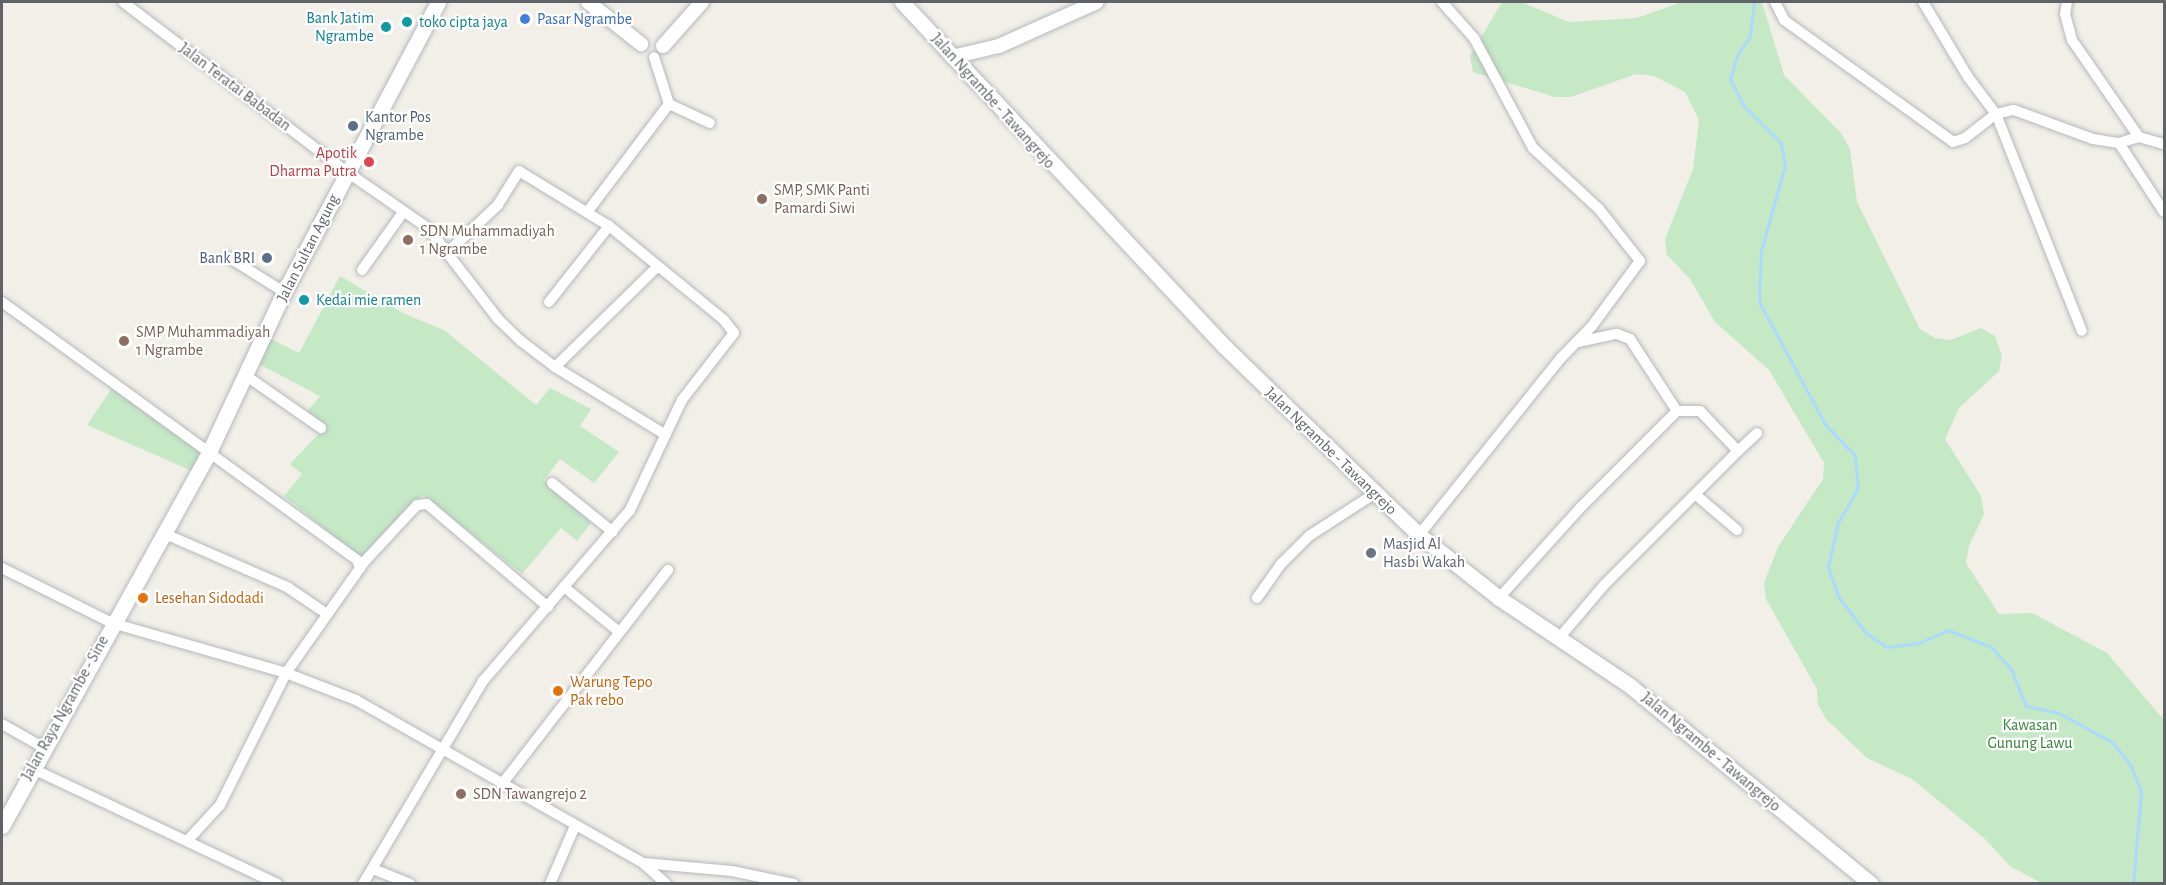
<!DOCTYPE html>
<html>
<head>
<meta charset="utf-8">
<style>
	body { margin:0 }
	#map { position:relative; width:2166px; height:885px; overflow:hidden; background:#f1efe8; font-family:"Alegreya Sans",sans-serif }
	div>[style] { position:absolute }
	.green>* { inset:0; background:#c5e8c5 }
	.stream>* { height:3px; margin:-1.5px; padding:0 1.5px; transform-origin:1.5px; border-radius:1.5px; background:#aadaff }
	.roads { filter:drop-shadow(0 0 2px #b5b8bc) drop-shadow(0 0 2px #b5b8bc) }
	.minor>* { height:10px; margin:-5px; padding:0 5px; transform-origin:5px; border-radius:5px; background:#fff }
	.tertiary>* { height:14px; margin:-7px; padding:0 7px; transform-origin:7px; border-radius:7px; background:#fff }
	.secondary>* { height:15px; margin:-7.5px; padding:0 7.5px; transform-origin:7.5px; border-radius:7.5px; background:#fff }
	.dots>* { width:16px; height:16px; translate:-50% -50%; box-sizing:border-box; border:3px solid #fff; border-radius:50% }
	span { translate:-50% -50%; white-space:nowrap; text-align:center; line-height:1.15; -webkit-text-stroke:4.5px #fff; paint-order:stroke }
	.culture-label { font-size:16px; color:#0d838f }
	.right { translate:-100% -50%; text-align:right }
	.left { translate:0 -50%; text-align:left }
	.shop-label { font-size:16px; color:#366cbe }
	.street-label { font-size:16px; color:#5f6368 }
	.service-label { font-size:16px; color:#4e5e75 }
	.health-label { font-size:16px; color:#be3a42 }
	.education-label { font-size:16px; color:#785e54 }
	.worship-label { font-size:16px; color:#5b616d }
	.food-label { font-size:16px; color:#c56008 }
	.park-label { font-size:16px; color:#348238 }
	.frame { position:absolute; inset:0; border:3px solid #5f6368; pointer-events:none }
</style>
</head>
<body>
<div id="map">
	<div class="green">
		<div style="clip-path:polygon(1502px 2px,1521px 2px,1569px 22px,1637px 18px,1682px 2px,1762px 2px,1784px 75px,1841px 133px,1850px 149px,1857px 202px,1920px 329px,1935px 338px,1951px 340px,1981px 328px,1995px 336px,2002px 355px,1999px 371px,1959px 408px,1945px 439px,1981px 496px,1984px 514px,1969px 546px,1966px 563px,1999px 614px,2032px 613px,2107px 653px,2164px 720px,2164px 883px,2042px 883px,2011px 867px,1984px 838px,1912px 779px,1867px 758px,1826px 719px,1818px 705px,1817px 689px,1766px 599px,1764px 583px,1778px 547px,1823px 479px,1824px 463px,1769px 370px,1715px 322px,1690px 279px,1667px 255px,1665px 239px,1693px 169px,1699px 120px,1685px 92px,1654px 76px,1636px 74px,1571px 97px,1555px 97px,1473px 72px,1470px 56px)"></div>
		<div style="clip-path:polygon(340px 276px,405px 314px,444px 330px,536px 405px,550px 388px,591px 409px,580px 426px,619px 452px,594px 483px,560px 459px,544px 480px,591px 523px,577px 541px,561px 528px,522px 574px,423px 495px,362px 559px,284px 496px,302px 474px,290px 464px,327px 425px,307px 412px,320px 396px,257px 363px,269px 338px,299px 353px)"></div>
		<div style="clip-path:polygon(112px 388px,203px 451px,192px 471px,87px 425px)"></div>
	</div>
	<div class="stream">
		<div style="left:1754px;top:2px;width:34px;rotate:97deg"></div>
		<div style="left:1750px;top:36px;width:24px;rotate:123deg"></div>
		<div style="left:1737px;top:56px;width:24px;rotate:107deg"></div>
		<div style="left:1730px;top:79px;width:29px;rotate:63deg"></div>
		<div style="left:1743px;top:105px;width:54px;rotate:45deg"></div>
		<div style="left:1781px;top:143px;width:22px;rotate:80deg"></div>
		<div style="left:1785px;top:165px;width:89px;rotate:105.6deg"></div>
		<div style="left:1761px;top:251px;width:51px;rotate:92.2deg"></div>
		<div style="left:1759px;top:302px;width:139px;rotate:61.6deg"></div>
		<div style="left:1825px;top:424px;width:44px;rotate:46.8deg"></div>
		<div style="left:1855px;top:456px;width:32px;rotate:85deg"></div>
		<div style="left:1858px;top:488px;width:39px;rotate:120deg"></div>
		<div style="left:1838px;top:522px;width:46px;rotate:102.5deg"></div>
		<div style="left:1828px;top:567px;width:31px;rotate:71deg"></div>
		<div style="left:1838px;top:596px;width:46px;rotate:52.9deg"></div>
		<div style="left:1866px;top:633px;width:25px;rotate:34deg"></div>
		<div style="left:1887px;top:647px;width:32px;rotate:-7deg"></div>
		<div style="left:1919px;top:643px;width:32px;rotate:-24deg"></div>
		<div style="left:1948px;top:630px;width:46px;rotate:21.6deg"></div>
		<div style="left:1991px;top:647px;width:30px;rotate:48deg"></div>
		<div style="left:2011px;top:669px;width:40px;rotate:68deg"></div>
		<div style="left:2026px;top:706px;width:34px;rotate:12deg"></div>
		<div style="left:2059px;top:713px;width:60px;rotate:28.7deg"></div>
		<div style="left:2112px;top:742px;width:28px;rotate:51deg"></div>
		<div style="left:2130px;top:764px;width:29px;rotate:68deg"></div>
		<div style="left:2141px;top:791px;width:93px;rotate:94.9deg"></div>
	</div>
	<div class="roads">
		<div class="minor">
			<div style="left:123px;top:2px;width:281px;rotate:37.2deg"></div>
			<div style="left:347px;top:172px;width:98px;rotate:34.7deg"></div>
			<div style="left:428px;top:228px;width:115px;rotate:52.4deg"></div>
			<div style="left:498px;top:319px;width:32px;rotate:44deg"></div>
			<div style="left:521px;top:341px;width:43px;rotate:37.4deg"></div>
			<div style="left:555px;top:367px;width:130px;rotate:31.5deg"></div>
			<div style="left:1775px;top:2px;width:20px;rotate:63deg"></div>
			<div style="left:1784px;top:20px;width:208px;rotate:35.8deg"></div>
			<div style="left:1953px;top:142px;width:13px;rotate:-18deg"></div>
			<div style="left:1965px;top:138px;width:39px;rotate:-38deg"></div>
			<div style="left:1996px;top:114px;width:18px;rotate:-13deg"></div>
			<div style="left:2014px;top:110px;width:84px;rotate:20.2deg"></div>
			<div style="left:2093px;top:139px;width:26px;rotate:9deg"></div>
			<div style="left:2119px;top:143px;width:21px;rotate:-17deg"></div>
			<div style="left:2139px;top:137px;width:26px;rotate:16deg"></div>
			<div style="left:1923px;top:2px;width:87px;rotate:59deg"></div>
			<div style="left:1968px;top:77px;width:46px;rotate:52.9deg"></div>
			<div style="left:1996px;top:114px;width:233px;rotate:68.4deg"></div>
			<div style="left:2067px;top:2px;width:12px;rotate:99deg"></div>
			<div style="left:2065px;top:14px;width:27px;rotate:75deg"></div>
			<div style="left:2072px;top:40px;width:118px;rotate:55.4deg"></div>
			<div style="left:669px;top:104px;width:45px;rotate:24.9deg"></div>
			<div style="left:2119px;top:143px;width:82px;rotate:56.9deg"></div>
			<div style="left:588px;top:211px;width:134px;rotate:-52.9deg"></div>
			<div style="left:669px;top:104px;width:49px;rotate:-107.7deg"></div>
			<div style="left:228px;top:257px;width:66px;rotate:32deg"></div>
			<div style="left:362px;top:270px;width:72px;rotate:-54.6deg"></div>
			<div style="left:2px;top:302px;width:439px;rotate:36deg"></div>
			<div style="left:357px;top:560px;width:9px;rotate:69deg"></div>
			<div style="left:549px;top:302px;width:97px;rotate:-51.7deg"></div>
			<div style="left:1578px;top:342px;width:40px;rotate:-12deg"></div>
			<div style="left:1617px;top:334px;width:14px;rotate:21deg"></div>
			<div style="left:1630px;top:339px;width:86px;rotate:56.9deg"></div>
			<div style="left:555px;top:367px;width:144px;rotate:-44.4deg"></div>
			<div style="left:245px;top:375px;width:93px;rotate:34.9deg"></div>
			<div style="left:1738px;top:451px;width:26px;rotate:-43deg"></div>
			<div style="left:552px;top:483px;width:78px;rotate:38.8deg"></div>
			<div style="left:1696px;top:495px;width:54px;rotate:40.5deg"></div>
			<div style="left:163px;top:533px;width:135px;rotate:23.5deg"></div>
			<div style="left:287px;top:587px;width:48px;rotate:34deg"></div>
			<div style="left:1419px;top:535px;width:226px;rotate:-51.3deg"></div>
			<div style="left:1560px;top:359px;width:46px;rotate:-45.9deg"></div>
			<div style="left:1592px;top:326px;width:81px;rotate:-53.6deg"></div>
			<div style="left:1640px;top:261px;width:66px;rotate:-128.3deg"></div>
			<div style="left:1599px;top:209px;width:90px;rotate:-137.3deg"></div>
			<div style="left:1533px;top:148px;width:125px;rotate:-118.2deg"></div>
			<div style="left:1474px;top:38px;width:48px;rotate:-131.6deg"></div>
			<div style="left:2px;top:568px;width:123px;rotate:26.6deg"></div>
			<div style="left:112px;top:623px;width:181px;rotate:16deg"></div>
			<div style="left:286px;top:673px;width:75px;rotate:21.1deg"></div>
			<div style="left:356px;top:700px;width:330px;rotate:29.6deg"></div>
			<div style="left:643px;top:863px;width:89px;rotate:5.1deg"></div>
			<div style="left:732px;top:871px;width:63px;rotate:11.8deg"></div>
			<div style="left:564px;top:587px;width:70px;rotate:39.2deg"></div>
			<div style="left:1257px;top:598px;width:42px;rotate:-54.8deg"></div>
			<div style="left:1281px;top:564px;width:40px;rotate:-45deg"></div>
			<div style="left:1309px;top:536px;width:77px;rotate:-32.9deg"></div>
			<div style="left:1499px;top:598px;width:121px;rotate:-48deg"></div>
			<div style="left:1580px;top:508px;width:137px;rotate:-45deg"></div>
			<div style="left:1677px;top:411px;width:23px"></div>
			<div style="left:1700px;top:411px;width:55px;rotate:46.5deg"></div>
			<div style="left:1738px;top:451px;width:188px;rotate:135deg"></div>
			<div style="left:1605px;top:584px;width:71px;rotate:130.4deg"></div>
			<div style="left:2px;top:724px;width:48px;rotate:29.7deg"></div>
			<div style="left:31px;top:768px;width:272px;rotate:25.2deg"></div>
			<div style="left:502px;top:784px;width:271px;rotate:-52.2deg"></div>
			<div style="left:187px;top:841px;width:49px;rotate:-47.5deg"></div>
			<div style="left:220px;top:805px;width:148px;rotate:-63.4deg"></div>
			<div style="left:286px;top:673px;width:137px;rotate:-54.8deg"></div>
			<div style="left:365px;top:561px;width:76px;rotate:-47.1deg"></div>
			<div style="left:417px;top:505px;width:10px;rotate:-6deg"></div>
			<div style="left:427px;top:504px;width:159px;rotate:40.4deg"></div>
			<div style="left:643px;top:863px;width:31px;rotate:42deg"></div>
			<div style="left:373px;top:869px;width:40px;rotate:22deg"></div>
			<div style="left:363px;top:884px;width:236px;rotate:-59.4deg"></div>
			<div style="left:483px;top:681px;width:225px;rotate:-49.3deg"></div>
			<div style="left:630px;top:510px;width:122px;rotate:-64.7deg"></div>
			<div style="left:682px;top:400px;width:85px;rotate:-52.2deg"></div>
			<div style="left:734px;top:333px;width:16px;rotate:-128deg"></div>
			<div style="left:724px;top:320px;width:149px;rotate:-140.7deg"></div>
			<div style="left:609px;top:226px;width:105px;rotate:-148.6deg"></div>
			<div style="left:519px;top:171px;width:40px;rotate:122deg"></div>
			<div style="left:498px;top:205px;width:67px;rotate:136.8deg"></div>
			<div style="left:550px;top:884px;width:63px;rotate:-66.7deg"></div>
		</div>
		<div class="tertiary">
			<div style="left:588px;top:2px;width:68px;rotate:38.4deg"></div>
			<div style="left:663px;top:46px;width:59px;rotate:-48.4deg"></div>
			<div style="left:952px;top:57px;width:48px;rotate:-13.2deg"></div>
			<div style="left:999px;top:46px;width:107px;rotate:-24.2deg"></div>
		</div>
		<div class="secondary">
			<div style="left:902px;top:2px;width:473px;rotate:46.9deg"></div>
			<div style="left:1225px;top:347px;width:270px;rotate:44.1deg"></div>
			<div style="left:1419px;top:535px;width:102px;rotate:38.2deg"></div>
			<div style="left:1499px;top:598px;width:156px;rotate:33.8deg"></div>
			<div style="left:1629px;top:685px;width:313px;rotate:39.4deg"></div>
			<div style="left:2px;top:826px;width:427px;rotate:-61deg"></div>
			<div style="left:209px;top:452px;width:177px;rotate:-64.9deg"></div>
			<div style="left:284px;top:292px;width:328px;rotate:-62deg"></div>
		</div>
	</div>
	<div class="dots">
		<div style="left:525px;top:19px;background:#3f7fe0"></div>
		<div style="left:407px;top:22px;background:#0f9aa8"></div>
		<div style="left:386px;top:27px;background:#0f9aa8"></div>
		<div style="left:353px;top:126px;background:#5c6f8a"></div>
		<div style="left:369px;top:162px;background:#e0444e"></div>
		<div style="left:762px;top:199px;background:#8d6e63"></div>
		<div style="left:408px;top:240px;background:#8d6e63"></div>
		<div style="left:267px;top:258px;background:#5c6f8a"></div>
		<div style="left:304px;top:300px;background:#0f9aa8"></div>
		<div style="left:124px;top:341px;background:#8d6e63"></div>
		<div style="left:1371px;top:553px;background:#6b7280"></div>
		<div style="left:143px;top:598px;background:#e8710a"></div>
		<div style="left:558px;top:691px;background:#e8710a"></div>
		<div style="left:461px;top:794px;background:#8d6e63"></div>
	</div>
	<div class="culture-label">
		<span class="right" style="left:374px;top:27px">Bank Jatim<br>Ngrambe</span>
		<span class="left" style="left:419px;top:22px">toko cipta jaya</span>
		<span class="left" style="left:316px;top:300px">Kedai mie ramen</span>
	</div>
	<div class="shop-label">
		<span class="left" style="left:537px;top:19px">Pasar Ngrambe</span>
	</div>
	<div class="street-label">
		<span style="left:235px;top:87px;rotate:37deg">Jalan Teratai Babadan</span>
		<span style="left:993px;top:101px;rotate:48deg">Jalan Ngrambe - Tawangrejo</span>
		<span style="left:308px;top:248px;rotate:-63deg">Jalan Sultan Agung</span>
		<span style="left:1331px;top:451px;rotate:44deg">Jalan Ngrambe - Tawangrejo</span>
		<span style="left:65px;top:708px;rotate:-61deg">Jalan Raya Ngrambe - Sine</span>
		<span style="left:1711px;top:752px;rotate:40deg">Jalan Ngrambe - Tawangrejo</span>
	</div>
	<div class="service-label">
		<span class="left" style="left:365px;top:126px">Kantor Pos<br>Ngrambe</span>
		<span class="right" style="left:255px;top:258px">Bank BRI</span>
	</div>
	<div class="health-label">
		<span class="right" style="left:357px;top:162px">Apotik<br>Dharma Putra</span>
	</div>
	<div class="education-label">
		<span class="left" style="left:774px;top:199px">SMP, SMK Panti<br>Pamardi Siwi</span>
		<span class="left" style="left:420px;top:240px">SDN Muhammadiyah<br>1 Ngrambe</span>
		<span class="left" style="left:136px;top:341px">SMP Muhammadiyah<br>1 Ngrambe</span>
		<span class="left" style="left:473px;top:794px">SDN Tawangrejo 2</span>
	</div>
	<div class="worship-label">
		<span class="left" style="left:1383px;top:553px">Masjid Al<br>Hasbi Wakah</span>
	</div>
	<div class="food-label">
		<span class="left" style="left:155px;top:598px">Lesehan Sidodadi</span>
		<span class="left" style="left:570px;top:691px">Warung Tepo<br>Pak rebo</span>
	</div>
	<div class="park-label">
		<span style="left:2030px;top:734px">Kawasan<br>Gunung Lawu</span>
	</div>
	<div class="frame"></div>
</div>
</body>
</html>
